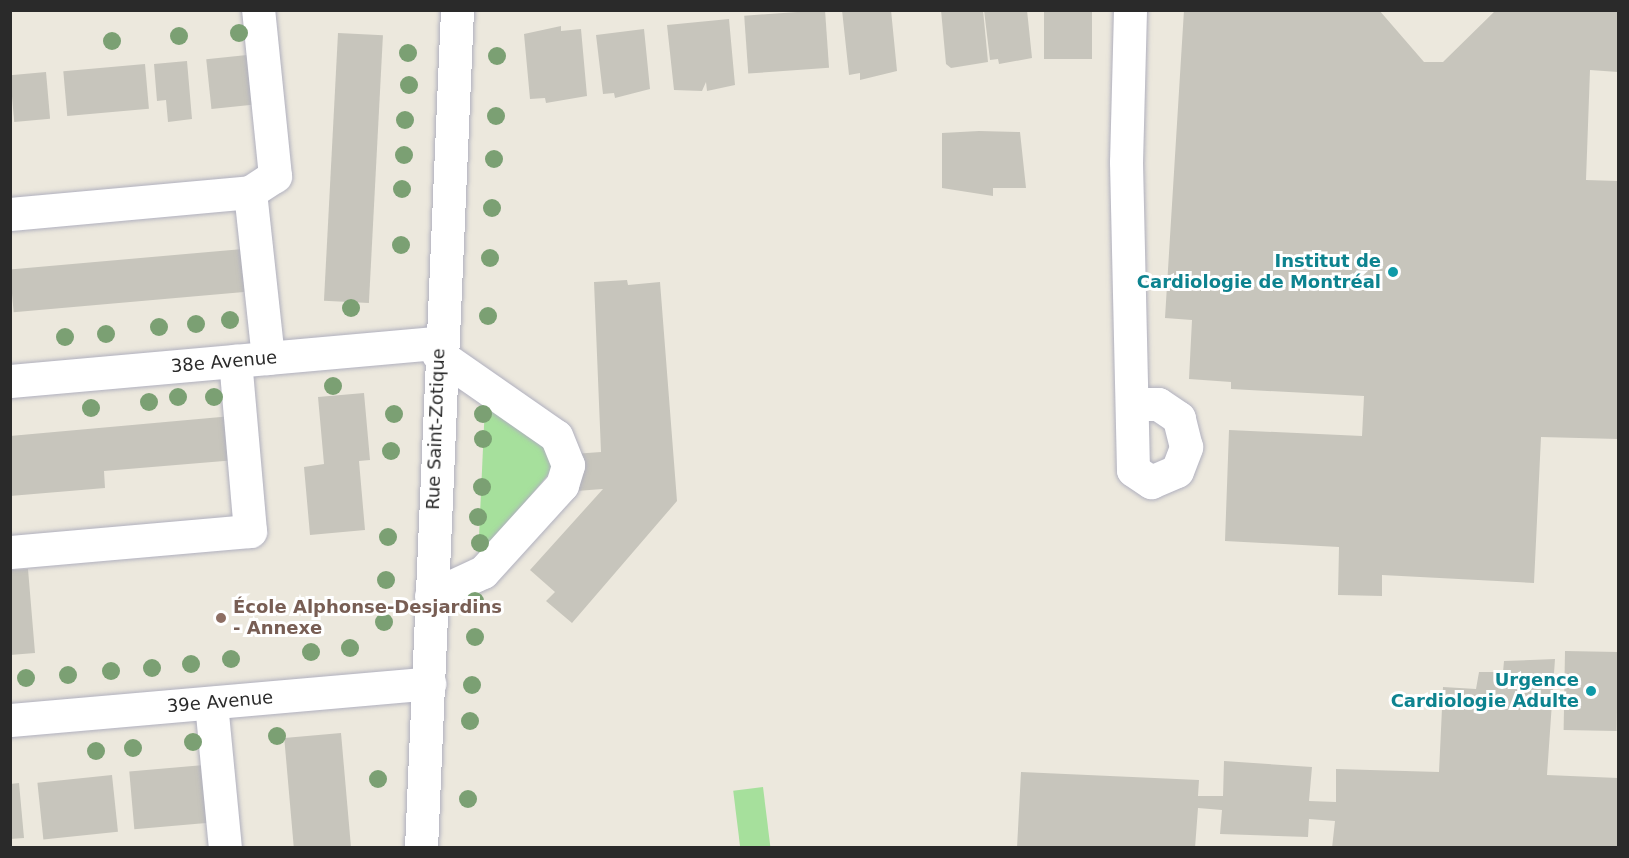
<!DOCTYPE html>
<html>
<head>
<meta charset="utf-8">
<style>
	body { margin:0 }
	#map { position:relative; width:1629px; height:858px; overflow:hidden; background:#ece8dd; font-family:"DejaVu Sans",sans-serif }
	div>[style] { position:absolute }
	.green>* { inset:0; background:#a6e09c; transform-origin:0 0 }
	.building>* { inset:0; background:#c7c5bc; transform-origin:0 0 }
	.roads { filter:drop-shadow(0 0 2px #b0b0be) drop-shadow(0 0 2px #b0b0be) }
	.minor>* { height:33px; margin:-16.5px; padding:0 16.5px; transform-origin:16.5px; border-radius:16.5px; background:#fff }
	.trees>* { width:18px; height:18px; margin:-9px; border-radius:50%; background:#7ba073 }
	.dots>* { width:16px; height:16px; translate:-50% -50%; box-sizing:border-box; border:3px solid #fff; border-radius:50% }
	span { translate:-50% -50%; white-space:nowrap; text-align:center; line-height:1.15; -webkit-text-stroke:6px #fff; paint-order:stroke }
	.culture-label { font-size:18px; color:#0d838f; font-weight:700 }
	.right { translate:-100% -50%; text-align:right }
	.street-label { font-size:18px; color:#2a2a2a }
	.education-label { font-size:18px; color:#785e54; font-weight:700 }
	.left { translate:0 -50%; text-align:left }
	.frame { position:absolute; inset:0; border:12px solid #2a2a2a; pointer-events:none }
</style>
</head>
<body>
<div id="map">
	<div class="green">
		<div style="clip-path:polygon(485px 404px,544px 443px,553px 469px,478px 559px)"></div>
		<div style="left:763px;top:787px;width:60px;height:30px;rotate:83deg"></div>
	</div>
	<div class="building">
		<div style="left:825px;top:10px;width:58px;height:81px;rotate:86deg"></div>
		<div style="clip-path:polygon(842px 10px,891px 10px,897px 71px,860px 80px,860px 73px,849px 75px)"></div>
		<div style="clip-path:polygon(941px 10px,983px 10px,988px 62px,951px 68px,946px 64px)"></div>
		<div style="clip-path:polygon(984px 10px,1027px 10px,1032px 58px,999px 64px,998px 59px,990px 60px)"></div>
		<div style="left:1044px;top:10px;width:48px;height:49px"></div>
		<div style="clip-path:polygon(1184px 10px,1379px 10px,1424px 62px,1443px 62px,1496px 10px,1618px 10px,1618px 72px,1590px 70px,1586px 180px,1618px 181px,1618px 439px,1541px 437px,1534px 583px,1382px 575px,1382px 596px,1338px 595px,1339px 547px,1225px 541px,1229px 430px,1362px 436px,1364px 396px,1231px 389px,1231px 382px,1189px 379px,1192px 320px,1165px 318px)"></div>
		<div style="clip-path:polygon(729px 19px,735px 85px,707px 91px,706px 82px,702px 91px,674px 90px,667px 25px)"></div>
		<div style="clip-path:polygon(561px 26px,561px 31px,581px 29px,587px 96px,546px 103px,545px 98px,530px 99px,524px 34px)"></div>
		<div style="clip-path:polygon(644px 29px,650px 89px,615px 98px,614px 93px,603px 94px,596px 35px)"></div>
		<div style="left:338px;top:33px;width:45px;height:268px;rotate:3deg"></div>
		<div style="left:247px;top:55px;width:50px;height:41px;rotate:84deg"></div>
		<div style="clip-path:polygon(187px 61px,192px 119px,168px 122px,166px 100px,157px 101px,154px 64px)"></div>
		<div style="left:145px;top:64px;width:45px;height:82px;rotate:85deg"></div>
		<div style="left:46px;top:72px;width:47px;height:36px;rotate:85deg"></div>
		<div style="clip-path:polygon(979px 131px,1020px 132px,1026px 188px,993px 188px,993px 196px,942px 188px,942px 133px)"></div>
		<div style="left:243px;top:249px;width:43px;height:234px;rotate:85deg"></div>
		<div style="clip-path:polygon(627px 280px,628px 285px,660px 282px,677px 501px,572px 623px,546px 601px,555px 592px,530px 570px,603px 489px,576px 491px,573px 454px,601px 452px,594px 282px)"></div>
		<div style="clip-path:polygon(364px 393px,370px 460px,359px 461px,365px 530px,310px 535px,304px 467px,324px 464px,318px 397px)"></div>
		<div style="clip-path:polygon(232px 416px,236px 460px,104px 471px,105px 488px,10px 496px,10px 436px)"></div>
		<div style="clip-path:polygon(28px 569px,35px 653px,10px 655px,10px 570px)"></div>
		<div style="left:1565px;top:651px;width:53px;height:79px;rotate:1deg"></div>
		<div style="clip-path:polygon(1555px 659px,1547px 775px,1618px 778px,1618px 848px,1332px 848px,1335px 821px,1309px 819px,1308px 837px,1220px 834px,1222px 810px,1198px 808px,1195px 848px,1017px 848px,1021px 772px,1199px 780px,1198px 796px,1223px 796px,1224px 761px,1312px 767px,1309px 801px,1336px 802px,1336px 769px,1439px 772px,1443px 687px,1476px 689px,1479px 672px,1503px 672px,1504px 661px)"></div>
		<div style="left:341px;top:733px;width:115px;height:57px;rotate:85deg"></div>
		<div style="left:204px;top:765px;width:58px;height:75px;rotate:85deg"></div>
		<div style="left:112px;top:775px;width:57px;height:75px;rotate:84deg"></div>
		<div style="clip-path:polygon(19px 783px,24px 838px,10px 839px,10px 784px)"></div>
	</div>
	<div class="roads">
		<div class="minor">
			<div style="left:1130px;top:10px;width:152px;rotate:91.5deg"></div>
			<div style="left:1126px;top:162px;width:308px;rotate:88.7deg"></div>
			<div style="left:1133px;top:470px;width:22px;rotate:34deg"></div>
			<div style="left:1151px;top:482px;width:28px;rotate:-23deg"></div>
			<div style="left:1177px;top:471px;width:26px;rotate:-69deg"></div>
			<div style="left:1186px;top:447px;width:30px;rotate:-104deg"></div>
			<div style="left:1179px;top:418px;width:25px;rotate:-146deg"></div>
			<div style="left:1158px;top:404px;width:23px;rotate:180deg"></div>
			<div style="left:250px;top:192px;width:167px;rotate:83.8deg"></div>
			<div style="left:10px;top:214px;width:241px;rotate:-5.2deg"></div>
			<div style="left:250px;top:192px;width:30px;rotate:-33deg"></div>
			<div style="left:275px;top:176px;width:167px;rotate:-95.8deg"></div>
			<div style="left:10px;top:381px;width:430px;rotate:-5.1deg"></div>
			<div style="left:10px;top:552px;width:241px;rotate:-5deg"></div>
			<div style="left:250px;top:531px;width:171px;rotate:-95deg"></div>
			<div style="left:431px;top:596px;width:57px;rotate:-24.8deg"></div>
			<div style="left:483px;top:572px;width:118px;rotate:-47.8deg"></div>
			<div style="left:562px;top:485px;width:21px;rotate:-73deg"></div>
			<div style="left:568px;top:465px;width:31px;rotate:-112deg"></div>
			<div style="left:556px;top:436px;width:144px;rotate:-145.2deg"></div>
			<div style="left:211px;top:703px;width:146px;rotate:84.5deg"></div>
			<div style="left:10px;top:720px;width:421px;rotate:-5deg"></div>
			<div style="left:421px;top:848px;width:839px;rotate:-87.54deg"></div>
		</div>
	</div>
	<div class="trees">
		<div style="left:239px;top:33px"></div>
		<div style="left:179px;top:36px"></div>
		<div style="left:112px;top:41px"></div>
		<div style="left:408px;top:53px"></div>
		<div style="left:497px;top:56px"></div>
		<div style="left:409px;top:85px"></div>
		<div style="left:496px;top:116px"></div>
		<div style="left:405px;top:120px"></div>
		<div style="left:404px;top:155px"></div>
		<div style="left:494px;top:159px"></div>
		<div style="left:402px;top:189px"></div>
		<div style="left:492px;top:208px"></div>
		<div style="left:401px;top:245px"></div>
		<div style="left:490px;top:258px"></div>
		<div style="left:351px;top:308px"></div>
		<div style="left:488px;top:316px"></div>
		<div style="left:230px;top:320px"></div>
		<div style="left:196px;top:324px"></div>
		<div style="left:159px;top:327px"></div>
		<div style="left:106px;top:334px"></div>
		<div style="left:65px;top:337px"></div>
		<div style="left:333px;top:386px"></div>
		<div style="left:178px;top:397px"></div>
		<div style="left:214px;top:397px"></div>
		<div style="left:149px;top:402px"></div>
		<div style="left:91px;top:408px"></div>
		<div style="left:394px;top:414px"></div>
		<div style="left:483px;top:414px"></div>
		<div style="left:483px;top:439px"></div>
		<div style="left:391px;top:451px"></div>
		<div style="left:482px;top:487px"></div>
		<div style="left:478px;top:517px"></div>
		<div style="left:388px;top:537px"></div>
		<div style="left:480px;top:543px"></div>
		<div style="left:386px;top:580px"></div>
		<div style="left:475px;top:601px"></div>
		<div style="left:384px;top:622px"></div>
		<div style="left:475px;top:637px"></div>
		<div style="left:350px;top:648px"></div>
		<div style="left:311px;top:652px"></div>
		<div style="left:231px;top:659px"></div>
		<div style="left:191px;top:664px"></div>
		<div style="left:152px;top:668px"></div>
		<div style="left:111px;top:671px"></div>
		<div style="left:68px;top:675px"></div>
		<div style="left:26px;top:678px"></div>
		<div style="left:472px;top:685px"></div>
		<div style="left:470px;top:721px"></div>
		<div style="left:277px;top:736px"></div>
		<div style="left:193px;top:742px"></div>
		<div style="left:133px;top:748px"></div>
		<div style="left:96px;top:751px"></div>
		<div style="left:378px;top:779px"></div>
		<div style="left:468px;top:799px"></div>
	</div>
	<div class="dots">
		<div style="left:1393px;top:272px;background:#0f9aa8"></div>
		<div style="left:221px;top:618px;background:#8d6e63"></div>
		<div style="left:1591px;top:691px;background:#0f9aa8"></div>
	</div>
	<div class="culture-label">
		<span class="right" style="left:1381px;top:272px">Institut de<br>Cardiologie de Montréal</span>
		<span class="right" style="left:1579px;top:691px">Urgence<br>Cardiologie Adulte</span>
	</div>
	<div class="street-label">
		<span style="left:224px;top:362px;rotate:-5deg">38e Avenue</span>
		<span style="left:436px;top:429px;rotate:-88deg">Rue Saint-Zotique</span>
		<span style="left:220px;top:702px;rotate:-5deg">39e Avenue</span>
	</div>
	<div class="education-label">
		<span class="left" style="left:233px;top:618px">École Alphonse-Desjardins<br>- Annexe</span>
	</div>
	<div class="frame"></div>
</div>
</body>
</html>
